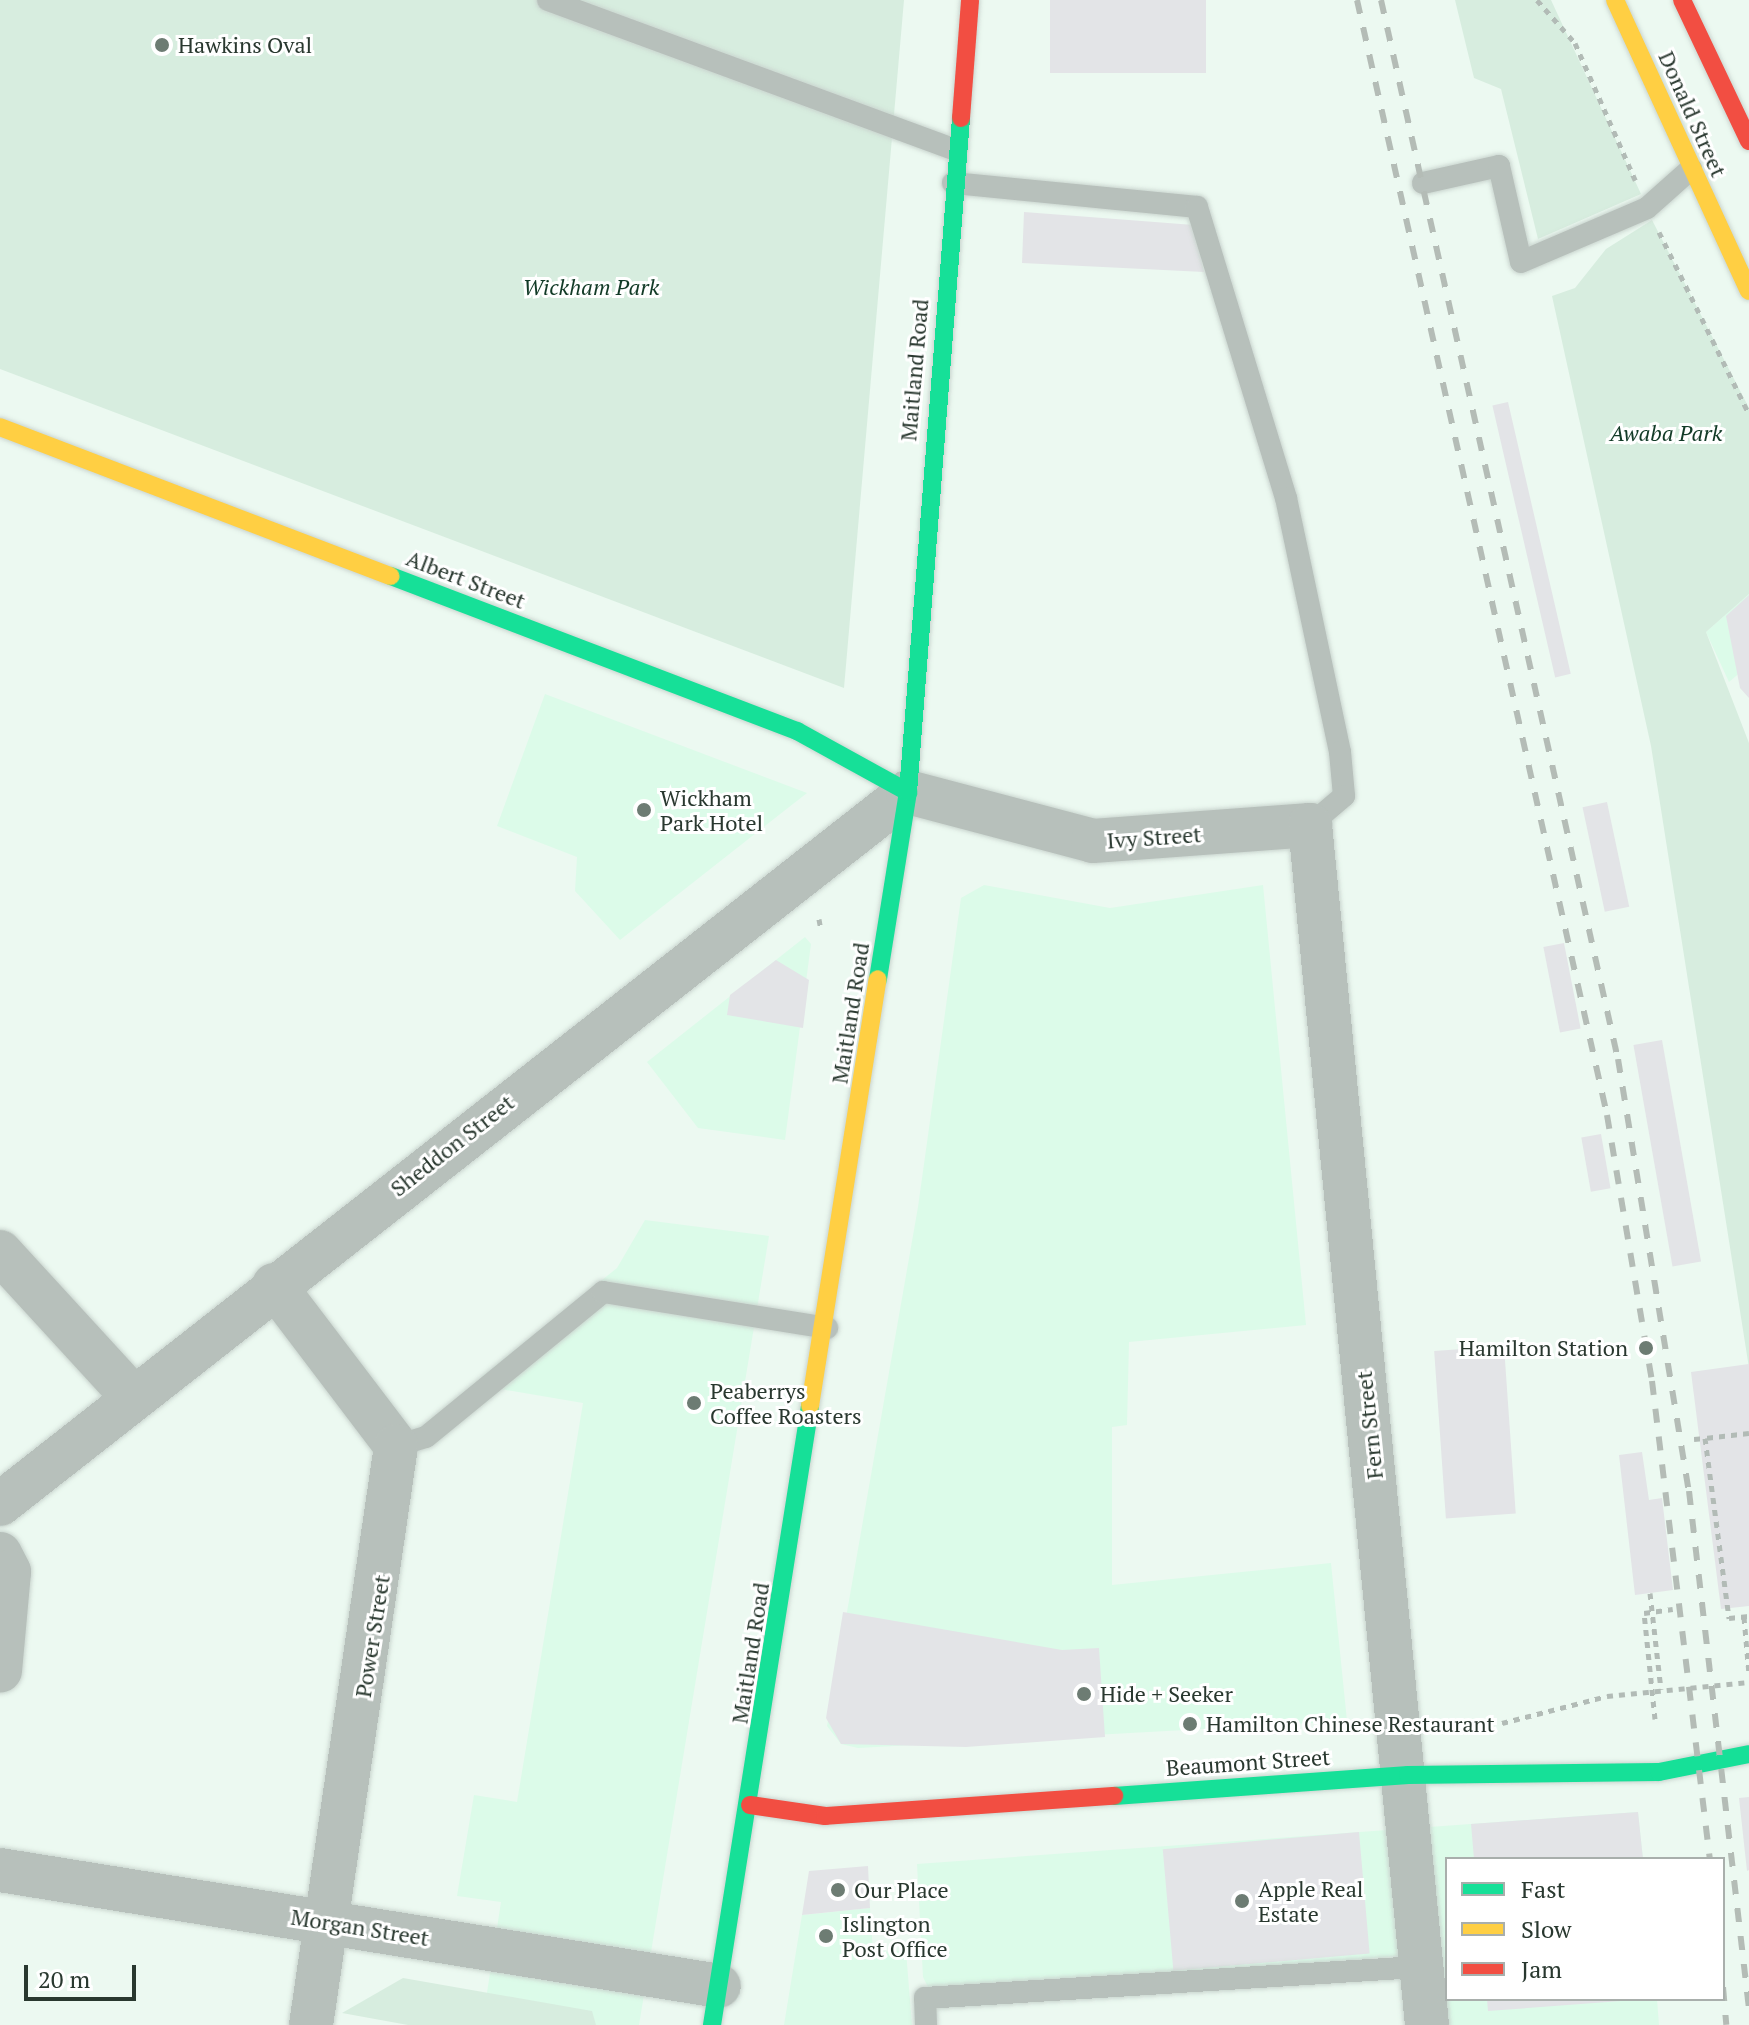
<!DOCTYPE html>
<html>
<head>
<meta charset="utf-8">
<style>
	body { margin:0 }
	#map { position:relative; width:1749px; height:2025px; overflow:hidden; background:#ecf9f1; font-family:"PT Serif",serif }
	div>[style] { position:absolute }
	.built>* { inset:0; background:#dcfbe9 }
	.green>* { inset:0; background:#d7eddf }
	.building>* { inset:0; background:#e3e4e7; transform-origin:0 0 }
	.path>* { height:5px; margin-top:-2.5px; transform-origin:0; background:repeating-linear-gradient(90deg,#b2bbb6 0 6px,transparent 0 12px) }
	.roads { filter:drop-shadow(0 0 2px #cad5cf) drop-shadow(0 0 2px #cad5cf) }
	.lane>* { height:22px; margin:-11px; padding:0 11px; transform-origin:11px; border-radius:11px; background:#b7c0bb }
	.street>* { height:44px; margin:-22px; padding:0 22px; transform-origin:22px; border-radius:22px; background:#b7c0bb }
	.fast>* { height:18px; margin:-9px; padding:0 9px; transform-origin:9px; border-radius:9px; background:#16e098 }
	.slow>* { height:18px; margin:-9px; padding:0 9px; transform-origin:9px; border-radius:9px; background:#ffcf43 }
	.jam>* { height:18px; margin:-9px; padding:0 9px; transform-origin:9px; border-radius:9px; background:#f24e42 }
	.rail>* { height:6px; margin-top:-3px; transform-origin:0; background:repeating-linear-gradient(90deg,#b4bcb6 0 14px,transparent 0 28px) }
	.path-bridge>* { height:5px; margin-top:-2.5px; transform-origin:0; background:repeating-linear-gradient(90deg,#b2bbb6 0 6px,transparent 0 12px) }
	.dots>* { width:22px; height:22px; translate:-50% -50%; box-sizing:border-box; border:4px solid #fff; border-radius:50% }
	span { translate:-50% -50%; white-space:nowrap; text-align:center; line-height:1.15; -webkit-text-stroke:6px #fff; paint-order:stroke }
	.poi-label { font-size:22px; color:#29382f }
	.left { translate:0 -50%; text-align:left }
	.right { translate:-100% -50%; text-align:right }
	.street-label { font-size:22px; color:#29382f }
	.park-label { font-size:22px; color:#123b27; font-style:italic }
	.legend { position:absolute; left:1445px; top:1857px; width:280px; height:144px; box-sizing:border-box; background:#fff; border:2px solid #a9afac; margin:0; padding:10px 14px; list-style:none; font-size:24px; color:#29382f }
	.legend li { display:flex; align-items:center; gap:16px; height:40px }
	.legend b { width:40px; border:2px solid #a9afac }
	.scale { position:absolute; left:24px; top:1965px; width:112px; height:36px; box-sizing:border-box; border:4px solid #29382f; border-top:0; padding-left:10px; font-size:24px; line-height:28px; white-space:nowrap; color:#29382f; -webkit-text-stroke:6px #fff; paint-order:stroke }
</style>
</head>
<body>
<div id="map">
	<div class="built">
		<div style="clip-path:polygon(1749px 594px,1749px 665px,1729px 682px,1706px 632px)"></div>
		<div style="clip-path:polygon(545px 694px,807px 793px,620px 940px,575px 891px,577px 857px,497px 826px)"></div>
		<div style="clip-path:polygon(984px 885px,1110px 908px,1263px 885px,1306px 1325px,1129px 1342px,1127px 1425px,1112px 1427px,1112px 1585px,1331px 1563px,1347px 1721px,858px 1748px,841px 1744px,827px 1726px,918px 1207px,961px 898px)"></div>
		<div style="clip-path:polygon(805px 937px,811px 944px,785px 1140px,698px 1128px,647px 1062px)"></div>
		<div style="clip-path:polygon(645px 1220px,769px 1236px,639px 2025px,482px 2025px,501px 1902px,457px 1896px,474px 1795px,517px 1802px,583px 1403px,494px 1388px,481px 1377px,617px 1268px)"></div>
		<div style="clip-path:polygon(1638px 1812px,1643px 1859px,1447px 1859px,1447px 1999px,1657px 1999px,1659px 2025px,1422px 2025px,1414px 1955px,930px 1991px,923px 1977px,917px 1864px)"></div>
		<div style="clip-path:polygon(870px 1908px,873px 1952px,906px 1951px,912px 2025px,784px 2025px,802px 1915px)"></div>
	</div>
	<div class="green">
		<div style="clip-path:polygon(0 0,904px 0,844px 688px,0 369px)"></div>
		<div style="clip-path:polygon(1455px 0,1551px 0,1641px 194px,1538px 239px,1501px 89px,1474px 78px)"></div>
		<div style="clip-path:polygon(1652px 220px,1749px 408px,1749px 594px,1706px 632px,1749px 743px,1749px 1368px,1651px 746px,1552px 296px,1575px 288px,1606px 249px)"></div>
		<div style="clip-path:polygon(403px 1978px,592px 2011px,596px 2025px,408px 2025px,342px 2013px)"></div>
	</div>
	<div class="building">
		<div style="left:1050px;top:0;width:156px;height:73px"></div>
		<div style="clip-path:polygon(1024px 212px,1194px 225px,1204px 272px,1022px 263px)"></div>
		<div style="left:1508px;top:402px;width:279px;height:16px;rotate:77deg"></div>
		<div style="clip-path:polygon(1749px 595px,1749px 698px,1740px 688px,1726px 616px)"></div>
		<div style="left:1607px;top:802px;width:107px;height:25px;rotate:78deg"></div>
		<div style="left:1564px;top:943px;width:87px;height:21px;rotate:79deg"></div>
		<div style="clip-path:polygon(776px 960px,809px 980px,803px 1028px,727px 1015px,730px 995px)"></div>
		<div style="left:1662px;top:1040px;width:225px;height:29px;rotate:80deg"></div>
		<div style="left:1601px;top:1134px;width:55px;height:20px;rotate:80deg"></div>
		<div style="left:1504px;top:1346px;width:168px;height:70px;rotate:86deg"></div>
		<div style="clip-path:polygon(1749px 1364px,1749px 1606px,1721px 1609px,1691px 1372px)"></div>
		<div style="clip-path:polygon(1642px 1452px,1649px 1500px,1662px 1498px,1673px 1590px,1635px 1595px,1619px 1455px)"></div>
		<div style="clip-path:polygon(843px 1612px,1062px 1650px,1099px 1648px,1105px 1737px,966px 1747px,841px 1744px,826px 1718px)"></div>
		<div style="clip-path:polygon(1749px 1797px,1749px 1870px,1747px 1871px,1739px 1798px)"></div>
		<div style="clip-path:polygon(1638px 1812px,1643px 1859px,1474px 1859px,1471px 1824px)"></div>
		<div style="left:1359px;top:1832px;width:122px;height:197px;rotate:85deg"></div>
		<div style="clip-path:polygon(868px 1866px,870px 1908px,802px 1915px,809px 1871px)"></div>
		<div style="clip-path:polygon(1487px 1999px,1620px 1999px,1621px 2001px,1488px 2011px)"></div>
	</div>
	<div class="path">
		<div style="left:1537px;top:0;width:57px;rotate:48.5deg"></div>
		<div style="left:1575px;top:43px;width:150px;rotate:66.3deg"></div>
		<div style="left:1659px;top:232px;width:203px;rotate:63.7deg"></div>
		<div style="left:819px;top:919px;width:11px;rotate:80deg"></div>
		<div style="left:1749px;top:1433px;width:44px;rotate:173.5deg"></div>
		<div style="left:1705px;top:1438px;width:182px;rotate:82.4deg"></div>
		<div style="left:1729px;top:1618px;width:20px;rotate:-6deg"></div>
		<div style="left:1694px;top:1439px;width:11px;rotate:-5deg"></div>
		<div style="left:1650px;top:1593px;width:97px;rotate:83.5deg"></div>
		<div style="left:1744px;top:1617px;width:57px;rotate:85deg"></div>
		<div style="left:1655px;top:1719px;width:107px;rotate:-95.9deg"></div>
		<div style="left:1644px;top:1613px;width:29px;rotate:-8deg"></div>
		<div style="left:1502px;top:1723px;width:108px;rotate:-14.4deg"></div>
	</div>
	<div class="roads">
		<div class="lane">
			<div style="left:548px;top:0;width:435px;rotate:20.2deg"></div>
			<div style="left:953px;top:183px;width:245px;rotate:5.6deg"></div>
			<div style="left:1197px;top:207px;width:304px;rotate:73deg"></div>
			<div style="left:1286px;top:498px;width:260px;rotate:78deg"></div>
			<div style="left:1340px;top:752px;width:44px;rotate:84.8deg"></div>
			<div style="left:1344px;top:796px;width:45px;rotate:139.5deg"></div>
			<div style="left:1423px;top:183px;width:78px;rotate:-12.6deg"></div>
			<div style="left:1499px;top:166px;width:98px;rotate:77.1deg"></div>
			<div style="left:1521px;top:262px;width:137px;rotate:-23.2deg"></div>
			<div style="left:1647px;top:208px;width:59px;rotate:-41.6deg"></div>
			<div style="left:396px;top:1446px;width:31px;rotate:-17deg"></div>
			<div style="left:426px;top:1437px;width:229px;rotate:-39.3deg"></div>
			<div style="left:603px;top:1292px;width:227px;rotate:9.1deg"></div>
			<div style="left:926px;top:2025px;width:27px;rotate:-92deg"></div>
			<div style="left:925px;top:1998px;width:498px;rotate:-3.6deg"></div>
		</div>
		<div class="street">
			<div style="left:0;top:1252px;width:198px;rotate:47.5deg"></div>
			<div style="left:274px;top:1285px;width:202px;rotate:52.8deg"></div>
			<div style="left:396px;top:1446px;width:585px;rotate:98.35deg"></div>
			<div style="left:0;top:1504px;width:1154px;rotate:-38.1deg"></div>
			<div style="left:908px;top:792px;width:191px;rotate:14.8deg"></div>
			<div style="left:1093px;top:841px;width:218px;rotate:-4.2deg"></div>
			<div style="left:1310px;top:825px;width:1206px;rotate:84.43deg"></div>
			<div style="left:0;top:1554px;width:20px;rotate:63deg"></div>
			<div style="left:9px;top:1572px;width:99px;rotate:95.2deg"></div>
			<div style="left:0;top:1870px;width:728px;rotate:9.16deg"></div>
		</div>
		<div class="fast">
			<div style="left:391px;top:576px;width:435px;rotate:20.9deg"></div>
			<div style="left:797px;top:731px;width:127px;rotate:28.8deg"></div>
			<div style="left:878px;top:979px;width:189px;rotate:-80.9deg"></div>
			<div style="left:908px;top:792px;width:676px;rotate:-85.5deg"></div>
			<div style="left:1114px;top:1796px;width:295px;rotate:-4.1deg"></div>
			<div style="left:1408px;top:1775px;width:251px;rotate:-0.7deg"></div>
			<div style="left:1659px;top:1772px;width:92px;rotate:-11.3deg"></div>
			<div style="left:712px;top:2025px;width:627px;rotate:-81deg"></div>
		</div>
		<div class="slow">
			<div style="left:1615px;top:0;width:320px;rotate:65.3deg"></div>
			<div style="left:0;top:427px;width:418px;rotate:20.9deg"></div>
			<div style="left:810px;top:1406px;width:432px;rotate:-81deg"></div>
		</div>
		<div class="jam">
			<div style="left:1682px;top:0;width:156px;rotate:64.6deg"></div>
			<div style="left:961px;top:118px;width:118px;rotate:-85.6deg"></div>
			<div style="left:750px;top:1805px;width:76px;rotate:8.3deg"></div>
			<div style="left:825px;top:1816px;width:290px;rotate:-4deg"></div>
		</div>
	</div>
	<div class="rail">
		<div style="left:1357px;top:0;width:1143px;rotate:77.36deg"></div>
		<div style="left:1607px;top:1115px;width:270px;rotate:80.4deg"></div>
		<div style="left:1652px;top:1381px;width:482px;rotate:83.1deg"></div>
		<div style="left:1381px;top:0;width:1085px;rotate:77.39deg"></div>
		<div style="left:1618px;top:1059px;width:438px;rotate:80.7deg"></div>
		<div style="left:1689px;top:1491px;width:521px;rotate:83.39deg"></div>
		<div style="left:1723px;top:1987px;width:38px;rotate:85deg"></div>
	</div>
	<div class="path-bridge">
		<div style="left:1607px;top:1696px;width:143px;rotate:-5.6deg"></div>
	</div>
	<div class="dots">
		<div style="left:162px;top:45px;background:#6d7c73"></div>
		<div style="left:644px;top:810px;background:#6d7c73"></div>
		<div style="left:1646px;top:1348px;background:#6d7c73"></div>
		<div style="left:694px;top:1403px;background:#6d7c73"></div>
		<div style="left:1084px;top:1694px;background:#6d7c73"></div>
		<div style="left:1190px;top:1724px;background:#6d7c73"></div>
		<div style="left:838px;top:1890px;background:#6d7c73"></div>
		<div style="left:1242px;top:1901px;background:#6d7c73"></div>
		<div style="left:826px;top:1936px;background:#6d7c73"></div>
	</div>
	<div class="poi-label">
		<span class="left" style="left:178px;top:45px">Hawkins Oval</span>
		<span class="left" style="left:660px;top:810px">Wickham<br>Park Hotel</span>
		<span class="right" style="left:1628px;top:1348px">Hamilton Station</span>
		<span class="left" style="left:710px;top:1403px">Peaberrys<br>Coffee Roasters</span>
		<span class="left" style="left:1100px;top:1694px">Hide + Seeker</span>
		<span class="left" style="left:1206px;top:1724px">Hamilton Chinese Restaurant</span>
		<span class="left" style="left:1258px;top:1901px">Apple Real<br>Estate</span>
		<span class="left" style="left:854px;top:1890px">Our Place</span>
		<span class="left" style="left:842px;top:1936px">Islington<br>Post Office</span>
	</div>
	<div class="street-label">
		<span style="left:1693px;top:114px;rotate:66deg">Donald Street</span>
		<span style="left:914px;top:370px;rotate:-85deg">Maitland Road</span>
		<span style="left:466px;top:579px;rotate:21deg">Albert Street</span>
		<span style="left:1154px;top:837px;rotate:-4deg">Ivy Street</span>
		<span style="left:850px;top:1013px;rotate:-81deg">Maitland Road</span>
		<span style="left:452px;top:1145px;rotate:-38deg">Sheddon Street</span>
		<span style="left:1369px;top:1425px;rotate:-96deg">Fern Street</span>
		<span style="left:372px;top:1636px;rotate:-81deg">Power Street</span>
		<span style="left:750px;top:1653px;rotate:-81deg">Maitland Road</span>
		<span style="left:1248px;top:1762px;rotate:-4deg">Beaumont Street</span>
		<span style="left:360px;top:1927px;rotate:9deg">Morgan Street</span>
	</div>
	<div class="park-label">
		<span style="left:591px;top:287px">Wickham Park</span>
		<span style="left:1666px;top:433px">Awaba Park</span>
	</div>
	<ul class="legend">
	<li><b style="height:10px;background:#16e098"></b>Fast</li>
	<li><b style="height:10px;background:#ffcf43"></b>Slow</li>
	<li><b style="height:10px;background:#f24e42"></b>Jam</li>
	</ul>
	<div class="scale">20 m</div>
</div>
</body>
</html>
